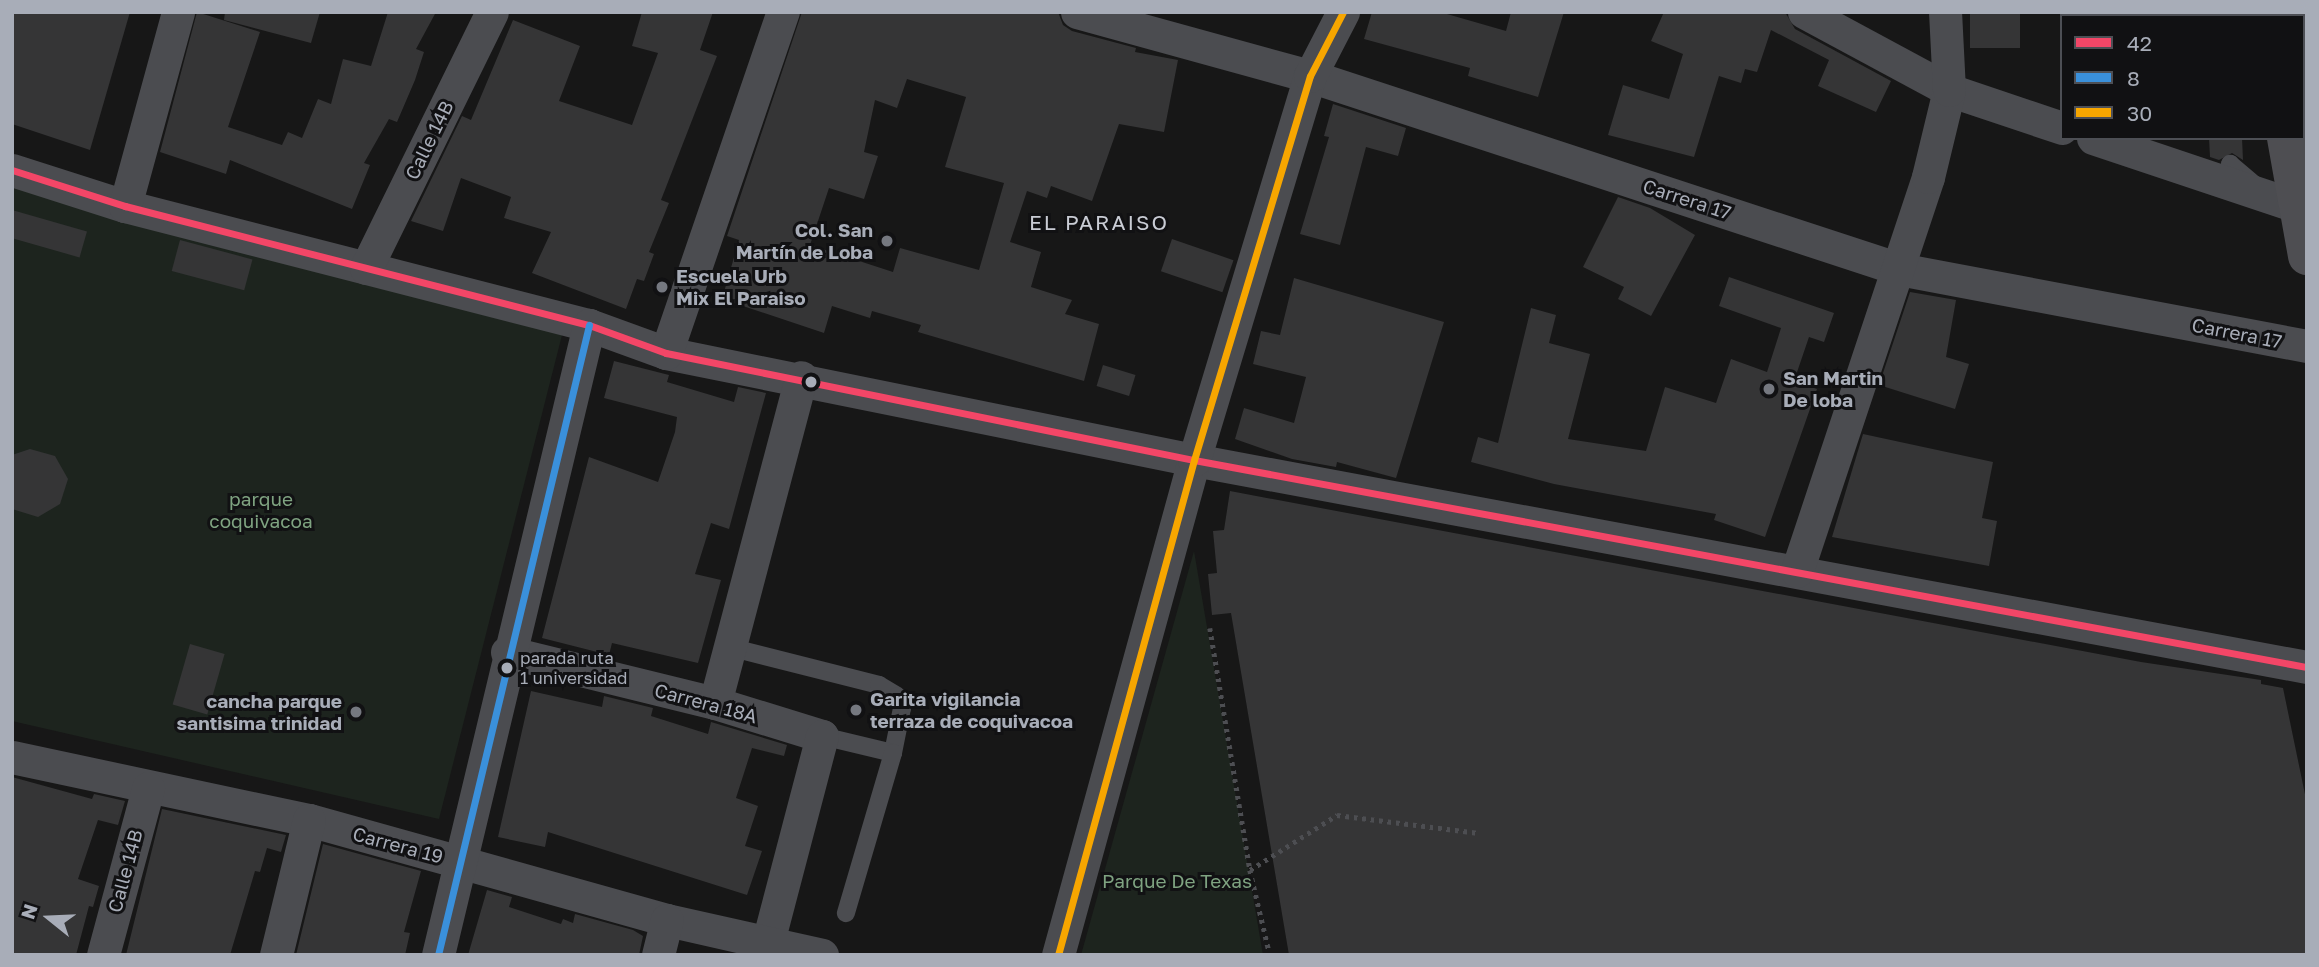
<!DOCTYPE html>
<html>
<head>
<meta charset="utf-8">
<style>
	body { margin:0 }
	#map { position:relative; width:2319px; height:967px; overflow:hidden; background:#171717; font-family:"Golos Text",sans-serif }
	div>[style] { position:absolute }
	.green>* { inset:0; background:#1d241e }
	.building>* { inset:0; background:#353536; transform-origin:0 0 }
	.path>* { height:4.5px; margin-top:-2.25px; transform-origin:0; background:repeating-linear-gradient(90deg,#4d4e52 0 3.5px,transparent 0 8.5px) }
	.service>* { height:18px; margin:-9px; padding:0 9px; transform-origin:9px; border-radius:9px; background:#4b4c50 }
	.minor>* { height:33px; margin:-16.5px; padding:0 16.5px; transform-origin:16.5px; border-radius:16.5px; background:#4b4c50 }
	.trunk>* { height:38px; margin:-19px; padding:0 19px; transform-origin:19px; border-radius:19px; background:#4e4e52 }
	.bus-1>* { height:7px; margin:-3.5px; padding:0 3.5px; transform-origin:3.5px; border-radius:3.5px; background:#f34667 }
	.bus-2>* { height:7px; margin:-3.5px; padding:0 3.5px; transform-origin:3.5px; border-radius:3.5px; background:#3a90db }
	.bus-3>* { height:7px; margin:-3.5px; padding:0 3.5px; transform-origin:3.5px; border-radius:3.5px; background:#f7a600 }
	.dots>* { width:19px; height:19px; translate:-50% -50%; box-sizing:border-box; border:4px solid #111113; border-radius:50% }
	span { translate:-50% -50%; white-space:nowrap; text-align:center; line-height:1.15; -webkit-text-stroke:6px #111113; paint-order:stroke }
	.bus-label { font-size:17px; color:#a8adb8 }
	.left { translate:0 -50%; text-align:left }
	.street-label { font-size:19px; color:#a8adb8 }
	.poi-label { font-size:19px; color:#a8adb8; font-weight:700 }
	.right { translate:-100% -50%; text-align:right }
	.park-label { font-size:19px; color:#7fa381 }
	.neighbourhood-label { font-size:21px; color:#c9ccd4; letter-spacing:2px }
	.frame { position:absolute; inset:0; border:14px solid #a8adb8; pointer-events:none }
	.legend { position:absolute; left:2060px; top:14px; width:245px; height:126px; box-sizing:border-box; background:#111113; border:2px solid #4d4f55; margin:0; padding:9px 12px; list-style:none; font-size:21px; color:#a8adb8 }
	.legend li { display:flex; align-items:center; gap:14px; height:35px }
	.legend b { width:35px; border:2px solid #4d4f55 }
	.north { position:absolute; left:14px; top:883px; width:70px; height:70px; -webkit-text-stroke:5px #111113; paint-order:stroke; rotate:288deg; font-size:19px; font-weight:700; line-height:28px; text-align:center; color:#a8adb8 }
	.north::after { content:''; display:block; margin:auto; width:24px; height:32px; background:#a8adb8; clip-path:polygon(50% 0,100% 100%,50% 72%,0 100%) }
</style>
</head>
<body>
<div id="map">
	<div class="green">
		<div style="clip-path:polygon(12px 183px,562px 335px,439px 819px,12px 721px)"></div>
		<div style="clip-path:polygon(1194px 551px,1263px 955px,1081px 955px)"></div>
	</div>
	<div class="building">
		<div style="clip-path:polygon(12px 12px,130px 12px,90px 150px,12px 124px)"></div>
		<div style="clip-path:polygon(197px 12px,260px 32px,228px 127px,282px 145px,288px 132px,302px 138px,318px 99px,331px 104px,343px 59px,371px 66px,388px 12px,436px 12px,416px 49px,424px 52px,415px 80px,397px 122px,389px 119px,364px 163px,370px 165px,352px 209px,230px 160px,226px 174px,160px 152px)"></div>
		<div style="clip-path:polygon(225px 12px,320px 12px,311px 43px,224px 20px)"></div>
		<div style="clip-path:polygon(642px 12px,713px 12px,700px 50px,717px 56px,661px 200px,669px 203px,649px 252px,654px 254px,644px 281px,637px 279px,626px 309px,532px 273px,551px 232px,504px 218px,511px 197px,461px 178px,443px 231px,411px 221px,462px 116px,471px 120px,513px 20px,580px 46px,559px 101px,632px 125px,658px 53px,632px 46px)"></div>
		<div style="clip-path:polygon(evenodd,802px 12px,1058px 12px,1063px 25px,1072px 31px,1136px 48px,1135px 52px,1178px 60px,1164px 132px,1119px 124px,1092px 201px,1051px 186px,1047px 198px,1027px 191px,1010px 242px,1041px 252px,1031px 287px,1072px 300px,1065px 314px,1099px 324px,1084px 381px,918px 332px,921px 325px,872px 311px,870px 318px,832px 306px,824px 333px,722px 299px,739px 240px,727px 236px,802px 12px,907px 79px,966px 97px,945px 167px,1004px 183px,979px 270px,900px 248px,893px 272px,810px 245px,829px 188px,864px 199px,878px 156px,864px 152px,875px 100px,897px 108px,907px 79px)"></div>
		<div style="clip-path:polygon(1372px 12px,1440px 12px,1506px 31px,1511px 12px,1564px 12px,1538px 97px,1468px 76px,1470px 68px,1364px 39px)"></div>
		<div style="clip-path:polygon(1664px 12px,1785px 12px,1795px 29px,1891px 81px,1876px 112px,1818px 86px,1829px 60px,1771px 30px,1757px 72px,1745px 69px,1741px 83px,1719px 76px,1694px 157px,1608px 135px,1623px 85px,1669px 99px,1683px 54px,1651px 41px)"></div>
		<div style="left:1970px;top:12px;width:50px;height:36px"></div>
		<div style="clip-path:polygon(1333px 104px,1406px 128px,1398px 156px,1366px 147px,1340px 245px,1300px 234px,1329px 137px,1324px 136px)"></div>
		<div style="clip-path:polygon(2209px 138px,2242px 138px,2243px 160px,2232px 153px,2219px 160px,2210px 157px)"></div>
		<div style="clip-path:polygon(1618px 197px,1650px 208px,1695px 235px,1651px 316px,1618px 299px,1624px 287px,1583px 267px)"></div>
		<div style="left:12px;top:210px;width:78px;height:27px;rotate:16deg"></div>
		<div style="left:1172px;top:239px;width:65px;height:34px;rotate:19deg"></div>
		<div style="left:180px;top:240px;width:75px;height:32px;rotate:15deg"></div>
		<div style="clip-path:polygon(1729px 277px,1834px 313px,1824px 342px,1809px 337px,1794px 381px,1817px 389px,1765px 537px,1714px 520px,1716px 514px,1554px 484px,1471px 462px,1478px 437px,1498px 443px,1531px 308px,1556px 315px,1549px 343px,1590px 354px,1568px 439px,1646px 451px,1665px 387px,1716px 403px,1731px 359px,1767px 372px,1781px 328px,1719px 306px)"></div>
		<div style="clip-path:polygon(1294px 278px,1444px 322px,1396px 478px,1337px 462px,1336px 467px,1292px 459px,1235px 439px,1244px 408px,1294px 423px,1306px 377px,1253px 364px,1261px 331px,1280px 335px)"></div>
		<div style="clip-path:polygon(1910px 292px,1956px 300px,1946px 357px,1969px 364px,1955px 409px,1879px 385px)"></div>
		<div style="clip-path:polygon(614px 361px,669px 375px,667px 382px,734px 402px,738px 387px,766px 393px,729px 529px,711px 523px,695px 574px,721px 580px,698px 663px,612px 643px,609px 655px,542px 638px,589px 457px,658px 482px,675px 432px,677px 417px,604px 398px)"></div>
		<div style="left:1103px;top:365px;width:34px;height:22px;rotate:17deg"></div>
		<div style="clip-path:polygon(1863px 434px,1993px 462px,1982px 518px,1997px 521px,1989px 566px,1832px 537px)"></div>
		<div style="clip-path:polygon(30px 449px,55px 456px,68px 479px,60px 504px,38px 517px,12px 509px,12px 455px)"></div>
		<div style="clip-path:polygon(1230px 491px,2141px 662px,2261px 680px,2261px 684px,2283px 688px,2307px 804px,2307px 955px,1289px 955px,1231px 613px,1212px 615px,1208px 574px,1217px 573px,1213px 531px,1224px 530px)"></div>
		<div style="left:190px;top:644px;width:36px;height:63px;rotate:16deg"></div>
		<div style="clip-path:polygon(531px 691px,602px 707px,604px 696px,653px 708px,651px 716px,708px 734px,711px 722px,787px 745px,784px 756px,752px 748px,736px 798px,758px 806px,745px 846px,762px 851px,747px 895px,548px 832px,545px 847px,498px 837px)"></div>
		<div style="clip-path:polygon(12px 777px,92px 799px,94px 794px,125px 801px,118px 825px,98px 820px,78px 879px,99px 886px,93px 907px,89px 906px,76px 955px,12px 955px)"></div>
		<div style="clip-path:polygon(162px 809px,286px 835px,281px 852px,267px 848px,260px 872px,255px 871px,230px 955px,126px 955px)"></div>
		<div style="clip-path:polygon(323px 844px,421px 871px,404px 932px,410px 933px,405px 955px,296px 955px)"></div>
		<div style="clip-path:polygon(487px 890px,512px 897px,509px 907px,561px 924px,563px 919px,573px 923px,575px 914px,633px 930px,643px 936px,639px 955px,468px 955px)"></div>
	</div>
	<div class="path">
		<div style="left:1210px;top:628px;width:245px;rotate:80.6deg"></div>
		<div style="left:1250px;top:870px;width:87px;rotate:76.8deg"></div>
		<div style="left:1250px;top:870px;width:103px;rotate:-32.3deg"></div>
		<div style="left:1337px;top:815px;width:143px;rotate:7.2deg"></div>
	</div>
	<div class="service">
		<div style="left:2225px;top:182px;width:19px;rotate:-74deg"></div>
		<div style="left:2230px;top:164px;width:30px;rotate:40deg"></div>
		<div style="left:729px;top:647px;width:155px;rotate:14.2deg"></div>
		<div style="left:879px;top:685px;width:21px;rotate:31deg"></div>
		<div style="left:897px;top:696px;width:13px;rotate:67deg"></div>
		<div style="left:902px;top:708px;width:46px;rotate:101.3deg"></div>
		<div style="left:822px;top:736px;width:73px;rotate:13.5deg"></div>
		<div style="left:893px;top:753px;width:167px;rotate:106.4deg"></div>
	</div>
	<div class="minor">
		<div style="left:1077px;top:12px;width:242px;rotate:15.4deg"></div>
		<div style="left:1310px;top:76px;width:620px;rotate:18.14deg"></div>
		<div style="left:1899px;top:269px;width:415px;rotate:10.7deg"></div>
		<div style="left:1804px;top:12px;width:165px;rotate:28.3deg"></div>
		<div style="left:1949px;top:90px;width:119px;rotate:18.6deg"></div>
		<div style="left:2093px;top:138px;width:217px;rotate:18.5deg"></div>
		<div style="left:12px;top:170px;width:119px;rotate:17.7deg"></div>
		<div style="left:125px;top:206px;width:479px;rotate:14.4deg"></div>
		<div style="left:589px;top:325px;width:82px;rotate:20deg"></div>
		<div style="left:666px;top:353px;width:539px;rotate:11.46deg"></div>
		<div style="left:1194px;top:460px;width:1132px;rotate:10.54deg"></div>
		<div style="left:125px;top:206px;width:201px;rotate:-74.7deg"></div>
		<div style="left:366px;top:268px;width:285px;rotate:-63.8deg"></div>
		<div style="left:666px;top:353px;width:361px;rotate:-71.1deg"></div>
		<div style="left:1797px;top:571px;width:415px;rotate:-71.6deg"></div>
		<div style="left:1928px;top:177px;width:89px;rotate:-76.4deg"></div>
		<div style="left:1949px;top:90px;width:78px;rotate:-92.9deg"></div>
		<div style="left:507px;top:652px;width:214px;rotate:13.8deg"></div>
		<div style="left:715px;top:703px;width:112px;rotate:17.1deg"></div>
		<div style="left:822px;top:736px;width:213px;rotate:104.7deg"></div>
		<div style="left:715px;top:703px;width:337px;rotate:-75.2deg"></div>
		<div style="left:12px;top:757px;width:304px;rotate:12deg"></div>
		<div style="left:309px;top:820px;width:372px;rotate:15.6deg"></div>
		<div style="left:667px;top:920px;width:159px;rotate:12.7deg"></div>
		<div style="left:103px;top:955px;width:173px;rotate:-74.9deg"></div>
		<div style="left:276px;top:955px;width:139px;rotate:-76.3deg"></div>
		<div style="left:438px;top:955px;width:648px;rotate:-76.52deg"></div>
		<div style="left:658px;top:955px;width:36px;rotate:-76deg"></div>
		<div style="left:1058px;top:955px;width:513px;rotate:-74.64deg"></div>
		<div style="left:1194px;top:460px;width:401px;rotate:-73.2deg"></div>
		<div style="left:1310px;top:76px;width:72px;rotate:-62.7deg"></div>
	</div>
	<div class="trunk">
		<div style="left:2262px;top:12px;width:4px;rotate:90deg"></div>
		<div style="left:2303px;top:36px;width:19px;rotate:78deg"></div>
		<div style="left:2286px;top:138px;width:120px;rotate:79.9deg"></div>
	</div>
	<div class="bus-1">
		<div style="left:12px;top:170px;width:119px;rotate:17.7deg"></div>
		<div style="left:125px;top:206px;width:479px;rotate:14.4deg"></div>
		<div style="left:589px;top:325px;width:82px;rotate:20deg"></div>
		<div style="left:666px;top:353px;width:539px;rotate:11.46deg"></div>
		<div style="left:1194px;top:460px;width:1132px;rotate:10.54deg"></div>
	</div>
	<div class="bus-2">
		<div style="left:438px;top:955px;width:648px;rotate:-76.52deg"></div>
	</div>
	<div class="bus-3">
		<div style="left:1058px;top:955px;width:513px;rotate:-74.64deg"></div>
		<div style="left:1194px;top:460px;width:401px;rotate:-73.2deg"></div>
		<div style="left:1310px;top:76px;width:72px;rotate:-62.7deg"></div>
	</div>
	<div class="dots">
		<div style="left:887px;top:241px;background:#757880"></div>
		<div style="left:662px;top:287px;background:#757880"></div>
		<div style="left:811px;top:382px;background:#a8adb8"></div>
		<div style="left:1769px;top:389px;background:#757880"></div>
		<div style="left:507px;top:668px;background:#a8adb8"></div>
		<div style="left:856px;top:710px;background:#757880"></div>
		<div style="left:356px;top:712px;background:#757880"></div>
	</div>
	<div class="bus-label">
		<span class="left" style="left:520px;top:668px">parada ruta<br>1 universidad</span>
	</div>
	<div class="street-label">
		<span style="left:429px;top:140px;rotate:-64deg">Calle 14B</span>
		<span style="left:1687px;top:199px;rotate:18deg">Carrera 17</span>
		<span style="left:2237px;top:333px;rotate:11deg">Carrera 17</span>
		<span style="left:706px;top:703px;rotate:15deg">Carrera 18A</span>
		<span style="left:398px;top:845px;rotate:15deg">Carrera 19</span>
		<span style="left:125px;top:871px;rotate:-75deg">Calle 14B</span>
	</div>
	<div class="poi-label">
		<span class="right" style="left:873px;top:241px">Col. San<br>Martín de Loba</span>
		<span class="left" style="left:676px;top:287px">Escuela Urb<br>Mix El Paraiso</span>
		<span class="left" style="left:1783px;top:389px">San Martin<br>De loba</span>
		<span class="left" style="left:870px;top:710px">Garita vigilancia<br>terraza de coquivacoa</span>
		<span class="right" style="left:342px;top:712px">cancha parque<br>santisima trinidad</span>
	</div>
	<div class="park-label">
		<span style="left:261px;top:510px">parque<br>coquivacoa</span>
		<span style="left:1177px;top:881px">Parque De Texas</span>
	</div>
	<div class="neighbourhood-label">
		<span style="left:1099px;top:222px">EL PARAISO</span>
	</div>
	<div class="frame"></div>
	<ul class="legend">
	<li><b style="height:9px;background:#f34667"></b>42</li>
	<li><b style="height:9px;background:#3a90db"></b>8</li>
	<li><b style="height:9px;background:#f7a600"></b>30</li>
	</ul>
	<div class="north">N</div>
</div>
</body>
</html>
